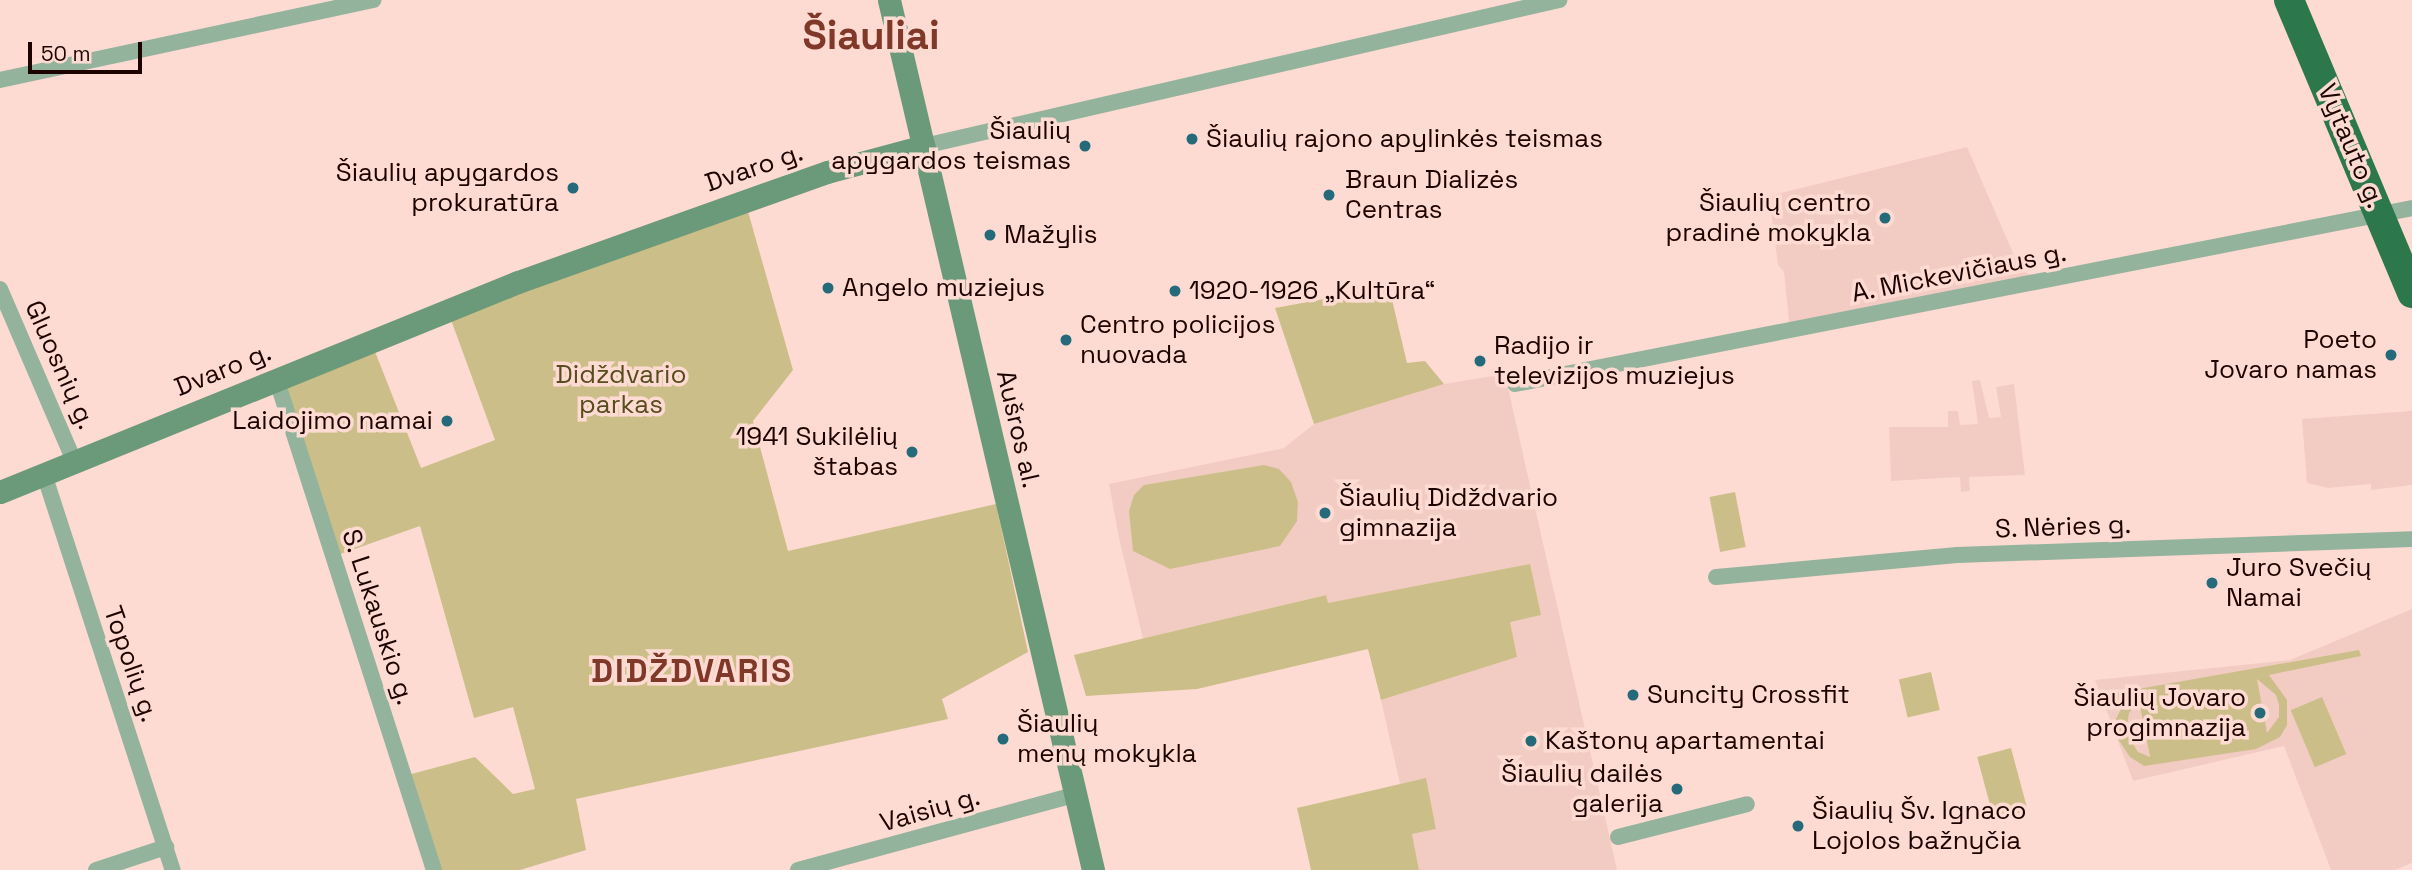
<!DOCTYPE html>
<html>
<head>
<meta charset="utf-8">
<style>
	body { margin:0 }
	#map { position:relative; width:2412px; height:870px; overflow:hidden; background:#fedbd2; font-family:"Space Grotesk",sans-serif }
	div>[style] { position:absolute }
	.built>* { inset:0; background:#f2ccc2 }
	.green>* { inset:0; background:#ccbe88; transform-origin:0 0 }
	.street>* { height:16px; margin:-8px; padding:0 8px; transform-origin:8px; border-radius:8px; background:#94b39d }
	.secondary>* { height:23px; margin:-11.5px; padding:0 11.5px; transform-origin:11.5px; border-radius:11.5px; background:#6b9a7b }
	.highway>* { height:30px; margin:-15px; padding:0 15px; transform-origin:15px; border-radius:15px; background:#2c784c }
	.dots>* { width:19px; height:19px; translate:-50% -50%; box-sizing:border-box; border:4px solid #fedbd2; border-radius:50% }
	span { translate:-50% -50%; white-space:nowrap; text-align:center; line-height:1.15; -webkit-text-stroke:7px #fedbd2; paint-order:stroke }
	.poi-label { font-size:26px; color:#1d0300 }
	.right { translate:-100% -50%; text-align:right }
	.left { translate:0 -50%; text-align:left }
	.street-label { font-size:26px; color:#1d0300 }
	.park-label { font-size:26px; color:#574c1d }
	.district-label { font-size:33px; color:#803928; font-weight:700; letter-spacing:2px }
	.town-label { font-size:40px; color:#803928; font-weight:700 }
	.scale { position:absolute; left:28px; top:42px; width:114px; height:32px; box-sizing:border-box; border:4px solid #1d0300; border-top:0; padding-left:9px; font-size:21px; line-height:24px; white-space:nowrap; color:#1d0300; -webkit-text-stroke:5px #fedbd2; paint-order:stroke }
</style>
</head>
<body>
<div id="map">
	<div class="built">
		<div style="clip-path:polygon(1967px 147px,2020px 269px,2042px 282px,1790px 331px,1784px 272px,1778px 265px,1769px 196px)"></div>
		<div style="clip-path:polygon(1505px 374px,1547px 561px,1617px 870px,1419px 870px,1412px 834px,1436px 829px,1426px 779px,1400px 784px,1381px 700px,1517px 657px,1328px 603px,1325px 595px,1143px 639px,1119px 538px,1109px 484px,1284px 448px,1314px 424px,1444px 384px)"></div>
		<div style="clip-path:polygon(1980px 380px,1989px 418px,2001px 417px,1996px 387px,2014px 384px,2025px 475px,1969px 477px,1970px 491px,1961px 492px,1960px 477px,1891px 481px,1889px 427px,1948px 427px,1948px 411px,1958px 411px,1960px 425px,1978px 424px,1972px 381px)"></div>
		<div style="clip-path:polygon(2412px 411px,2412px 485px,2371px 490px,2371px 484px,2328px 488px,2307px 483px,2302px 419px)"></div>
		<div style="clip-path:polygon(2412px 609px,2412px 863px,2395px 870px,2331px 870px,2284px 746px,2133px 781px,2095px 680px,2290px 660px)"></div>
	</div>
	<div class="green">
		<div style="clip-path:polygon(745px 201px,793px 370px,753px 421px,788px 551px,996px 504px,1028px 652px,942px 699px,948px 719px,576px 799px,586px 850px,520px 870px,434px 870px,404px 776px,475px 757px,513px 794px,535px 789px,513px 707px,474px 718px,420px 526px,332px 557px,276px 378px,370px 339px,421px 468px,495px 440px,447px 309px)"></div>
		<div style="clip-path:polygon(1389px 287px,1407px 363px,1425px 361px,1444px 384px,1314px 424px,1275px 308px)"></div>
		<div style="clip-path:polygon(1264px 465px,1279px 469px,1291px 482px,1298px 502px,1297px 521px,1280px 546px,1170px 569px,1133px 551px,1129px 511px,1134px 495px,1144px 485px)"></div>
		<div style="left:1735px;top:492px;width:56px;height:26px;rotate:79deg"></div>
		<div style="clip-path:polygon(1530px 564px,1541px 615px,1510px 622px,1517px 657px,1381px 700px,1368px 649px,1197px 689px,1086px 696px,1074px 655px,1326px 595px,1328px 603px)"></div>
		<div style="clip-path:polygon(evenodd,2359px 650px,2361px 656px,2269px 675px,2287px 700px,2287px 725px,2280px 737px,2256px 749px,2144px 766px,2130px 757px,2118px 739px,2116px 719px,2125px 701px,2107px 704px,2104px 695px,2359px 650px,2257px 679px,2276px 695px,2279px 705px,2279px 717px,2267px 733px,2257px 679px,2359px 650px,2139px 701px,2150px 756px,2150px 757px,2138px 752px,2126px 733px,2129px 713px,2139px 701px)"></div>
		<div style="left:1931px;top:672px;width:39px;height:33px;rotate:77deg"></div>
		<div style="left:2322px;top:697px;width:62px;height:34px;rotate:67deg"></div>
		<div style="left:2011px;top:748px;width:65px;height:35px;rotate:75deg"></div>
		<div style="clip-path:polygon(1426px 778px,1436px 829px,1412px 834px,1419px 870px,1311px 870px,1297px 808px)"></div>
	</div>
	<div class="street">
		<div style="left:0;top:80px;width:382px;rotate:-12.1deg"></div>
		<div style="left:924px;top:146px;width:652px;rotate:-12.95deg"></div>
		<div style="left:0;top:289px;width:187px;rotate:66.7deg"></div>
		<div style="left:276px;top:378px;width:517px;rotate:72.2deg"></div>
		<div style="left:1515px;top:384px;width:914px;rotate:-11.1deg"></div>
		<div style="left:44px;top:474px;width:416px;rotate:72deg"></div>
		<div style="left:1716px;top:577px;width:242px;rotate:-5.2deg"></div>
		<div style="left:1957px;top:555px;width:455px;rotate:-2deg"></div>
		<div style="left:1618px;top:837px;width:133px;rotate:-14.3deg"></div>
		<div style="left:96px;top:870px;width:74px;rotate:-18.2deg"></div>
		<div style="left:798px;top:870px;width:286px;rotate:-15.2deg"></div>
	</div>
	<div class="secondary">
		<div style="left:889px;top:0;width:894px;rotate:76.8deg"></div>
		<div style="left:0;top:492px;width:559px;rotate:-22.07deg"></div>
		<div style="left:518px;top:282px;width:328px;rotate:-19.6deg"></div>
		<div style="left:827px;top:172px;width:100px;rotate:-15deg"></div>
	</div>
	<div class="highway">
		<div style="left:2289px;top:0;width:318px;rotate:67.2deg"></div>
	</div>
	<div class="dots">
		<div style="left:1192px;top:139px;background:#256a7a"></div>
		<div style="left:1085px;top:146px;background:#256a7a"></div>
		<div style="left:573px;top:188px;background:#256a7a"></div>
		<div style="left:1329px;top:195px;background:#256a7a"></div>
		<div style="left:1885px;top:218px;background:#256a7a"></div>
		<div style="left:990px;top:235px;background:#256a7a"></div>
		<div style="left:828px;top:288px;background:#256a7a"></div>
		<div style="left:1175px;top:291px;background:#256a7a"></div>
		<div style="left:1066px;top:340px;background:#256a7a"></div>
		<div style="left:2391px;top:355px;background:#256a7a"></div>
		<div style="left:1480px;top:361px;background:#256a7a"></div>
		<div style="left:447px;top:421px;background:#256a7a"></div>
		<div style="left:912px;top:452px;background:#256a7a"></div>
		<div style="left:1325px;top:513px;background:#256a7a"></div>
		<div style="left:2212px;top:583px;background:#256a7a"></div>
		<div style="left:1633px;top:695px;background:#256a7a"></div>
		<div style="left:2260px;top:713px;background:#256a7a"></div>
		<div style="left:1003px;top:739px;background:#256a7a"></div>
		<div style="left:1531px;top:741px;background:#256a7a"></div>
		<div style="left:1677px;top:789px;background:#256a7a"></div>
		<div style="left:1798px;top:826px;background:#256a7a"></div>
	</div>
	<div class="poi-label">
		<span class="right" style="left:1071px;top:146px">Šiaulių<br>apygardos teismas</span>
		<span class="left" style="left:1206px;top:139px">Šiaulių rajono apylinkės teismas</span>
		<span class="right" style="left:559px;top:188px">Šiaulių apygardos<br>prokuratūra</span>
		<span class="left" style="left:1345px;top:195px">Braun Dializės<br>Centras</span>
		<span class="right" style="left:1871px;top:218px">Šiaulių centro<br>pradinė mokykla</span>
		<span class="left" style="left:1004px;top:235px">Mažylis</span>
		<span class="left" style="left:842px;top:288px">Angelo muziejus</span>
		<span class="left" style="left:1189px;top:291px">1920-1926 „Kultūra“</span>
		<span class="left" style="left:1080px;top:340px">Centro policijos<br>nuovada</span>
		<span class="right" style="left:2377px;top:355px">Poeto<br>Jovaro namas</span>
		<span class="left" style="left:1494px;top:361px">Radijo ir<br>televizijos muziejus</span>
		<span class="right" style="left:433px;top:421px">Laidojimo namai</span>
		<span class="right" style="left:898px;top:452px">1941 Sukilėlių<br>štabas</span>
		<span class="left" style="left:1339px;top:513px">Šiaulių Didždvario<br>gimnazija</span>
		<span class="left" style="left:2226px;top:583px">Juro Svečių<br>Namai</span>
		<span class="left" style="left:1647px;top:695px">Suncity Crossfit</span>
		<span class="right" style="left:2246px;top:713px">Šiaulių Jovaro<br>progimnazija</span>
		<span class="left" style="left:1017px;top:739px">Šiaulių<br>menų mokykla</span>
		<span class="left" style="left:1545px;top:741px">Kaštonų apartamentai</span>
		<span class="right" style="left:1663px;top:789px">Šiaulių dailės<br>galerija</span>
		<span class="left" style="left:1812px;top:826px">Šiaulių Šv. Ignaco<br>Lojolos bažnyčia</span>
	</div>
	<div class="street-label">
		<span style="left:2351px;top:146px;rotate:67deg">Vytauto g.</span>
		<span style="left:754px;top:168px;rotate:-19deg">Dvaro g.</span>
		<span style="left:1959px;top:273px;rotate:-11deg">A. Mickevičiaus g.</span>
		<span style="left:60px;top:365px;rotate:66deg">Gluosnių g.</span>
		<span style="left:223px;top:370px;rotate:-22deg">Dvaro g.</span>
		<span style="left:1018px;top:429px;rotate:77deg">Aušros al.</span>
		<span style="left:2063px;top:527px;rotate:-2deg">S. Nėries g.</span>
		<span style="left:378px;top:617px;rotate:72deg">S. Lukauskio g.</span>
		<span style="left:131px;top:664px;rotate:71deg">Topolių g.</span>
		<span style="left:930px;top:810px;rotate:-16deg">Vaisių g.</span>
	</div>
	<div class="park-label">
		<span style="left:621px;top:390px">Didždvario<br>parkas</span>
	</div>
	<div class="district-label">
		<span style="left:692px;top:672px">DIDŽDVARIS</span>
	</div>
	<div class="town-label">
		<span style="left:871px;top:36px">Šiauliai</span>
	</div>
	<div class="scale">50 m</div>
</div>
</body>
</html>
